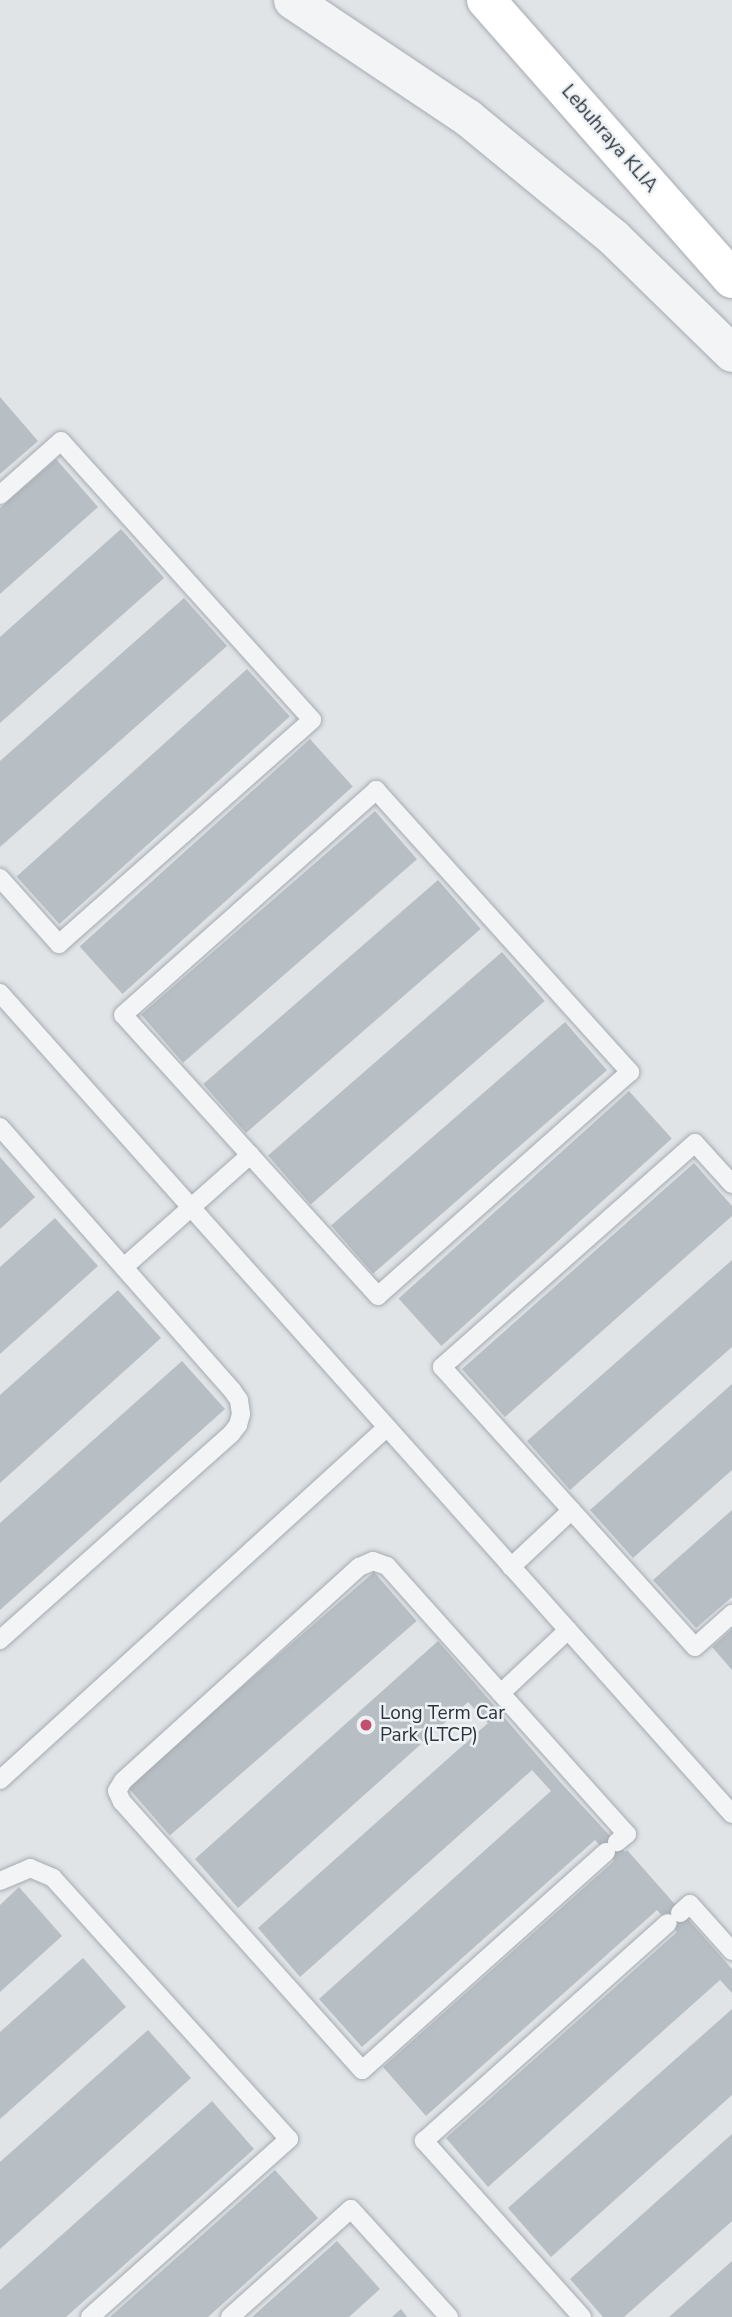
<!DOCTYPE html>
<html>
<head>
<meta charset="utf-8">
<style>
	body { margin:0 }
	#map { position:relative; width:732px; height:2317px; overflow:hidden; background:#e0e4e7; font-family:"Nunito Sans",sans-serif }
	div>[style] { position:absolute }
	.building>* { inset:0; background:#b7bec4; transform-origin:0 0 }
	.roads { filter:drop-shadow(0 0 2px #a6abb1) drop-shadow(0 0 2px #a6abb1) }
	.lane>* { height:18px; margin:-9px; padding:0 9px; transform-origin:9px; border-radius:9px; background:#f2f4f6 }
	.street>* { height:37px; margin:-18.5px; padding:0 18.5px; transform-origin:18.5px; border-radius:18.5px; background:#f2f4f6 }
	.primary>* { height:38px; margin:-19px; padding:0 19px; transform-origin:19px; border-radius:19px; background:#fff }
	.dots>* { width:19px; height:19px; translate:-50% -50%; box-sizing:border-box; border:4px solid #eff2f5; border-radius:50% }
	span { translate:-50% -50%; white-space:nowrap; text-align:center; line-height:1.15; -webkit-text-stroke:5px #eff2f5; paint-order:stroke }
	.street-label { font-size:19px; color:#2a333d }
	.poi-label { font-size:19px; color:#2a333d }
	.left { translate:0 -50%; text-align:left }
</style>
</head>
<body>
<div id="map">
	<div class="building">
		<div style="clip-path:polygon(0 397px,38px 441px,0 474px)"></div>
		<div style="clip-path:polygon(56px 459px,98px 507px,0 594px,0 508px)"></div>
		<div style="clip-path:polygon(121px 529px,164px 578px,0 723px,0 637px)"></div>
		<div style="clip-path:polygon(184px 598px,227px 646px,0 847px,0 761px)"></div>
		<div style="left:247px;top:669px;width:64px;height:310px;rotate:48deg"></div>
		<div style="left:310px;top:739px;width:64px;height:310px;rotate:48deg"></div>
		<div style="left:375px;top:811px;width:64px;height:310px;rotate:49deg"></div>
		<div style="left:438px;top:880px;width:65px;height:311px;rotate:49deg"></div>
		<div style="left:502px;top:952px;width:65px;height:310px;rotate:49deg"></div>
		<div style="left:565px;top:1022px;width:64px;height:310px;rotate:49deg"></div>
		<div style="left:629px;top:1091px;width:64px;height:310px;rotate:48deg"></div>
		<div style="clip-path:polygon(0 1157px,35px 1197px,0 1229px)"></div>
		<div style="clip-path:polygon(694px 1163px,732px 1206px,732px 1216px,505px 1417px,462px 1369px)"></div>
		<div style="clip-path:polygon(55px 1218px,98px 1266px,0 1354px,0 1267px)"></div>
		<div style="clip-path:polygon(732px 1260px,732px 1347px,570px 1490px,527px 1441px)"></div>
		<div style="clip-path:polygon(118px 1290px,161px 1338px,0 1483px,0 1395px)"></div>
		<div style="clip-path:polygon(182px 1361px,225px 1409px,0 1610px,0 1523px)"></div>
		<div style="clip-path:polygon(732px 1384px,732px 1470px,633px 1558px,590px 1510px)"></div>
		<div style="clip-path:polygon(732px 1510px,732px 1597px,696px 1628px,653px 1580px)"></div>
		<div style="left:374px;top:1572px;width:65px;height:327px;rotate:49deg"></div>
		<div style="clip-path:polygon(732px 1629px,732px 1670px,712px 1647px)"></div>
		<div style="clip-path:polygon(438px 1641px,561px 1783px,625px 1852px,627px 1850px,732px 1969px,732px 1993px,720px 1980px,488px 2187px,446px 2138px,677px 1932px,657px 1910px,426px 2116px,383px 2067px,614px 1861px,595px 1840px,362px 2047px,319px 1999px,551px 1791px,532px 1770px,300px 1977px,258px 1928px,488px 1723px,468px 1702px,238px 1908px,195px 1859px)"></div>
		<div style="clip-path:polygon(19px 1887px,62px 1936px,0 1992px,0 1905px)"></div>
		<div style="clip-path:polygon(83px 1958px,126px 2007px,0 2119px,0 2032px)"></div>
		<div style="clip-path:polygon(732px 2009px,732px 2095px,551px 2257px,508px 2208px)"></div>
		<div style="clip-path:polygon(148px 2030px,191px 2078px,0 2249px,0 2162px)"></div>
		<div style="clip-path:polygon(212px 2101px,254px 2149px,66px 2317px,0 2317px,0 2290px)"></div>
		<div style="clip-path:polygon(732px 2134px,732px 2221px,624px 2317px,603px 2317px,570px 2279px)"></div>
		<div style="clip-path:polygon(275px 2170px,318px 2218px,208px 2317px,110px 2317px)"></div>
		<div style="clip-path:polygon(337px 2241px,380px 2289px,349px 2317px,252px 2317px)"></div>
		<div style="clip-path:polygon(732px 2261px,732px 2317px,669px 2317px)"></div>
		<div style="clip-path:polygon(401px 2309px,407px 2317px,392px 2317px)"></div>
	</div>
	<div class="roads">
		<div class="lane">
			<div style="left:0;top:495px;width:81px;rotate:-41.5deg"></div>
			<div style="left:61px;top:441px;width:375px;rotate:48deg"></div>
			<div style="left:312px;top:720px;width:338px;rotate:138.5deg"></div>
			<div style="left:59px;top:944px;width:89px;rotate:-131.8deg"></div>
			<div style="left:376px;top:790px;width:380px;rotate:48deg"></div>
			<div style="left:630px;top:1072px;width:337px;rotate:138.4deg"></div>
			<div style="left:378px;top:1296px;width:379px;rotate:-132.2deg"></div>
			<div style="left:123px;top:1015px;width:339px;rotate:-41.6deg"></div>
			<div style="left:0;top:993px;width:1100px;rotate:48.28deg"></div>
			<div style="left:0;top:1127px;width:351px;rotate:48.6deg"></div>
			<div style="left:232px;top:1390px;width:12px;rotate:55deg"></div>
			<div style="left:239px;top:1400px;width:14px;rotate:82deg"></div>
			<div style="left:241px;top:1414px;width:11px;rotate:105deg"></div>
			<div style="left:238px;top:1425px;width:11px;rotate:128deg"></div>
			<div style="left:231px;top:1434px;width:310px;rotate:138.3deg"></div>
			<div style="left:732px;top:1184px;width:55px;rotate:-132.1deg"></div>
			<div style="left:695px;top:1143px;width:338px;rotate:138.5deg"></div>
			<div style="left:442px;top:1367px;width:377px;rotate:47.9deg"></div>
			<div style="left:695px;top:1647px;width:50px;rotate:-41.7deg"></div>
			<div style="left:124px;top:1267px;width:169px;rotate:-41.6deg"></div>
			<div style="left:511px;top:1567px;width:83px;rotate:-43.1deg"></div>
			<div style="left:501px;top:1693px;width:92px;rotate:-43.2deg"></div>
			<div style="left:0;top:1780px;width:522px;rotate:-42.36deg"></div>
			<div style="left:606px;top:1852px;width:327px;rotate:138.2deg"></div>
			<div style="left:362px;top:2070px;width:360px;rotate:-131.8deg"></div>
			<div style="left:122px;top:1802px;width:12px;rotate:-114deg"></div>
			<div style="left:117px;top:1791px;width:12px;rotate:-59deg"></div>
			<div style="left:123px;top:1781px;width:319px;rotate:-42.2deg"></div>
			<div style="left:359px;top:1567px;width:15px;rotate:-23deg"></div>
			<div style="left:373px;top:1561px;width:15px;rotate:20deg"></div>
			<div style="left:387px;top:1566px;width:360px;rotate:48.2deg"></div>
			<div style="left:627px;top:1834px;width:13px;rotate:141deg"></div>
			<div style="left:0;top:1881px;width:33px;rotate:-23deg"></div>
			<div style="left:30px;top:1868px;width:25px;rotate:23deg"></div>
			<div style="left:53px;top:1878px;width:352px;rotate:47.9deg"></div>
			<div style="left:289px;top:2139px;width:267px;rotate:138.2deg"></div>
			<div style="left:680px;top:1913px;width:13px;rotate:-42deg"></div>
			<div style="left:690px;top:1904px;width:63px;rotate:48.2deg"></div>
			<div style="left:230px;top:2317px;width:162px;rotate:-41.8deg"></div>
			<div style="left:351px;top:2209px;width:146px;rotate:47.8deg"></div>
			<div style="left:582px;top:2317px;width:237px;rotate:-131.9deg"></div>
			<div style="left:424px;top:2141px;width:327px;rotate:-41.8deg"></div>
		</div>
		<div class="street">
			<div style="left:292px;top:0;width:211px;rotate:33.8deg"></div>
			<div style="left:467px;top:117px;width:189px;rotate:39.4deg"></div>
			<div style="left:613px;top:237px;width:166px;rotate:44.3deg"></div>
		</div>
		<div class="primary">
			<div style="left:486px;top:0;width:372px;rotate:48.6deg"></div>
		</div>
	</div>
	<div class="dots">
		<div style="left:366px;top:1725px;background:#c24f70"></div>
	</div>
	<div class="street-label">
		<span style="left:609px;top:139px;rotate:49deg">Lebuhraya KLIA</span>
	</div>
	<div class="poi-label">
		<span class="left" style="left:380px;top:1725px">Long Term Car<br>Park (LTCP)</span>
	</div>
</div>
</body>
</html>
